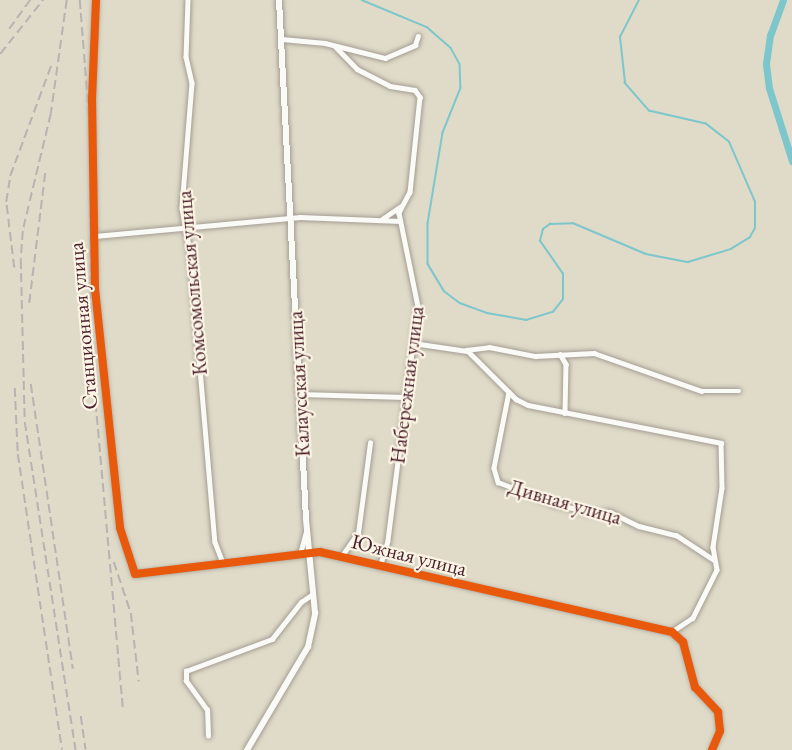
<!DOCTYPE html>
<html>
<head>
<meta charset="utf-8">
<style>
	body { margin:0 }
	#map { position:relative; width:792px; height:750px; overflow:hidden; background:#dfdbc8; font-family:"EB Garamond",serif }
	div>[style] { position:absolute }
	.stream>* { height:1.5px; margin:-0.75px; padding:0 0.75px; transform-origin:0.75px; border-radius:0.75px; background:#7cc6cc }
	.river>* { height:7px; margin:-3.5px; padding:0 3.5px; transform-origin:3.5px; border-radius:3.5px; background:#7cc6cc }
	.roads { filter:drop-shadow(0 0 2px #a59d94) drop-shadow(0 0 2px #a59d94) }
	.street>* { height:4.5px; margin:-2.25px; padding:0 2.25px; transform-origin:2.25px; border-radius:2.25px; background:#fafaf7 }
	.secondary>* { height:6px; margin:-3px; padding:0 3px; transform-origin:3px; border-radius:3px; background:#fafaf7 }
	.rail>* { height:1.5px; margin-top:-0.75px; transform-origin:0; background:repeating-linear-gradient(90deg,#b8b2b1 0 9px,transparent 0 13.5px) }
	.cycleway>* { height:8px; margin:-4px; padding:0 4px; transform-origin:4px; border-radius:4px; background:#e8590c }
	span { translate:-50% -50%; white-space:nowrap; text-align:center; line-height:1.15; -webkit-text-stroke:4.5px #fcf5e5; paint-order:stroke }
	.street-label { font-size:21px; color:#4a1f2b }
</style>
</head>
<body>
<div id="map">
	<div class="stream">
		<div style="left:362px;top:0;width:70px;rotate:22.6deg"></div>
		<div style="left:427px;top:27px;width:32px;rotate:41deg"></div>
		<div style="left:451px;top:48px;width:18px;rotate:61deg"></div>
		<div style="left:460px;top:64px;width:24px;rotate:88deg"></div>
		<div style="left:461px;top:88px;width:48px;rotate:111.8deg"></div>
		<div style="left:443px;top:133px;width:92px;rotate:99.4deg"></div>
		<div style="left:428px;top:224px;width:40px;rotate:90deg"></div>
		<div style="left:428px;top:264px;width:31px;rotate:59deg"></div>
		<div style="left:444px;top:291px;width:20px;rotate:37deg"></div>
		<div style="left:460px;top:303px;width:29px;rotate:20deg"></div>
		<div style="left:487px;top:313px;width:40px;rotate:10deg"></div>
		<div style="left:526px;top:320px;width:28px;rotate:-17deg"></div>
		<div style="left:553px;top:312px;width:16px;rotate:-52deg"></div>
		<div style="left:563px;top:299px;width:25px;rotate:-90deg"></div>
		<div style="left:563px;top:274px;width:40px;rotate:-124.9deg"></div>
		<div style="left:540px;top:241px;width:12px;rotate:-76deg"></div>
		<div style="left:543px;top:229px;width:9px;rotate:-36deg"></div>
		<div style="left:550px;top:224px;width:23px;rotate:-2deg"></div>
		<div style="left:573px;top:223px;width:79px;rotate:23deg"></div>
		<div style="left:646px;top:254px;width:43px;rotate:10.8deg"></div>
		<div style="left:688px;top:262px;width:45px;rotate:-16.8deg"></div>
		<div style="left:731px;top:249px;width:22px;rotate:-32deg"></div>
		<div style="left:750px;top:237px;width:10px;rotate:-61deg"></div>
		<div style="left:755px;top:228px;width:26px;rotate:-90deg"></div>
		<div style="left:755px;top:202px;width:65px;rotate:-113.4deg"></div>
		<div style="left:729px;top:142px;width:29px;rotate:-142deg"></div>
		<div style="left:706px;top:124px;width:58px;rotate:-167.2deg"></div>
		<div style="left:649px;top:111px;width:37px;rotate:-131deg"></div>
		<div style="left:625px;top:83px;width:46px;rotate:-96.2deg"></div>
		<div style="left:620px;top:37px;width:42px;rotate:-62.8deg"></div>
	</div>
	<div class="river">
		<div style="left:783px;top:0;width:37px;rotate:110deg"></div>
		<div style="left:770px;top:35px;width:29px;rotate:98deg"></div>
		<div style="left:766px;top:64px;width:24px;rotate:83deg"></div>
		<div style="left:769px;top:88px;width:77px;rotate:72.5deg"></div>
	</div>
	<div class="roads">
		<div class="street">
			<div style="left:96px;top:0;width:98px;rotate:92.3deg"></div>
			<div style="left:92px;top:98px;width:191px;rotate:89.1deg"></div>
			<div style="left:95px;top:289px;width:240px;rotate:84deg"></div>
			<div style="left:120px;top:528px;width:48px;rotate:71.9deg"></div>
			<div style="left:135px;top:574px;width:186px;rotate:-6.8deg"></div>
			<div style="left:320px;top:552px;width:361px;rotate:12.8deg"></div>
			<div style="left:672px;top:632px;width:15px;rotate:42deg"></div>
			<div style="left:683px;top:642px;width:47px;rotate:75.1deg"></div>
			<div style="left:695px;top:687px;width:34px;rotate:47deg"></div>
			<div style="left:718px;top:712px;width:19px;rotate:84deg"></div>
			<div style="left:720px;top:731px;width:21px;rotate:113deg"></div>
			<div style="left:188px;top:0;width:57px;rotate:92deg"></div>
			<div style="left:186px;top:57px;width:27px;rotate:77deg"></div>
			<div style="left:192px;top:83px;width:125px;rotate:94.6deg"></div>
			<div style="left:182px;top:208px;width:45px;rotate:79.7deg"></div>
			<div style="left:190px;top:252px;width:291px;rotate:85.1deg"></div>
			<div style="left:215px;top:542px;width:22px;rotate:69deg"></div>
			<div style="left:282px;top:39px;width:43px;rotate:5.3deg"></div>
			<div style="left:325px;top:43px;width:62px;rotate:14deg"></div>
			<div style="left:385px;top:58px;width:33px;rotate:-23deg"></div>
			<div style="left:415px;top:45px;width:9px;rotate:-72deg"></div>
			<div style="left:335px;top:46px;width:32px;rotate:46deg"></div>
			<div style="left:357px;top:69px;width:37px;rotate:27deg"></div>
			<div style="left:390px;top:86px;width:25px;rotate:9deg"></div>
			<div style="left:415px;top:90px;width:9px;rotate:54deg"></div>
			<div style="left:420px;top:97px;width:96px;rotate:96deg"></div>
			<div style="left:410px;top:192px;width:24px;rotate:118deg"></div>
			<div style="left:399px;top:213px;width:95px;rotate:78.5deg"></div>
			<div style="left:418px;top:306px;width:237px;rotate:97.3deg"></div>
			<div style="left:388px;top:541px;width:27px;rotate:107deg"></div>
			<div style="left:382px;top:219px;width:22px;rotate:-34deg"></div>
			<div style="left:95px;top:236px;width:206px;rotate:-5.3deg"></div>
			<div style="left:300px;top:217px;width:100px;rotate:2.3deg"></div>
			<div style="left:413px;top:343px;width:56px;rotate:8.3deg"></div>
			<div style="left:468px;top:351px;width:68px;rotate:45deg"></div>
			<div style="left:516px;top:399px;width:13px;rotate:27deg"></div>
			<div style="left:528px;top:405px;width:197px;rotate:11.1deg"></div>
			<div style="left:721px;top:443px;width:45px;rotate:88.7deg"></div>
			<div style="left:722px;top:488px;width:60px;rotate:98.7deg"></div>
			<div style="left:713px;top:547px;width:23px;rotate:80deg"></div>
			<div style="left:717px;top:570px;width:54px;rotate:116.6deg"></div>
			<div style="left:693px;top:618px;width:25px;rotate:146deg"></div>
			<div style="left:466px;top:350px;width:23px;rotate:-7deg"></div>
			<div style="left:489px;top:347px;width:47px;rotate:11.1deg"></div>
			<div style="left:535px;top:356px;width:59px;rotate:-2.9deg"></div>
			<div style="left:594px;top:353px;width:114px;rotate:19.4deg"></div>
			<div style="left:702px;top:391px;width:37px"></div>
			<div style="left:560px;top:354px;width:12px;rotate:59deg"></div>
			<div style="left:566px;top:364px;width:49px;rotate:91.2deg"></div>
			<div style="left:509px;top:392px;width:77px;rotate:101.2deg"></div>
			<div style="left:494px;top:468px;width:15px;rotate:74deg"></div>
			<div style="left:498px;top:482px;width:58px;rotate:21.3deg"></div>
			<div style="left:552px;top:503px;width:42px;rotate:13.7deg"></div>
			<div style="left:593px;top:513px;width:17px;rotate:-3deg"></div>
			<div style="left:610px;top:512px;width:32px;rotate:26deg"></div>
			<div style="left:639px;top:526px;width:38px;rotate:14deg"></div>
			<div style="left:676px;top:535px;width:45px;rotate:33.3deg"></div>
			<div style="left:300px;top:394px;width:105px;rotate:1.6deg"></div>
			<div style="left:300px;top:554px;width:24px;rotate:-75deg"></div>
			<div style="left:341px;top:557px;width:29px;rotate:-55deg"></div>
			<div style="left:358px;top:533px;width:91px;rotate:-82.4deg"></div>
			<div style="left:208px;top:736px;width:26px;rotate:-92deg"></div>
			<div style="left:207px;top:710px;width:36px;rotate:-126deg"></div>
			<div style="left:186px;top:681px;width:10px;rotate:-90deg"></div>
			<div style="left:186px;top:671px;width:92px;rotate:-20.4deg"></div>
			<div style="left:272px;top:639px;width:47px;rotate:-51.9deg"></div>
			<div style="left:301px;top:602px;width:14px;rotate:-34deg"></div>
		</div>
		<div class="secondary">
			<div style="left:247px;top:750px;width:120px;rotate:-59.4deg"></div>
			<div style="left:308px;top:647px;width:35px;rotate:-78deg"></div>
			<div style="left:315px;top:613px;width:94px;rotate:-95.5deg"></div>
			<div style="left:306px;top:519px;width:520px;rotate:-92.98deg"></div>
		</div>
	</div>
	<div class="rail">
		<div style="left:67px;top:0;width:115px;rotate:98deg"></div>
		<div style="left:51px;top:114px;width:120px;rotate:103.5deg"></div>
		<div style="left:23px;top:231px;width:29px;rotate:94deg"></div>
		<div style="left:21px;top:260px;width:162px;rotate:88.6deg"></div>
		<div style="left:25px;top:422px;width:332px;rotate:81.2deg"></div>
		<div style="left:80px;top:0;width:128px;rotate:85.5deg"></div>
		<div style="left:90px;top:128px;width:221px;rotate:89.7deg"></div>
		<div style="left:91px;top:349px;width:363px;rotate:84.9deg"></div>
		<div style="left:9px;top:29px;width:36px;rotate:-54deg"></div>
		<div style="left:0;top:54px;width:69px;rotate:-51.5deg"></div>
		<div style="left:14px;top:268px;width:66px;rotate:-96.9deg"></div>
		<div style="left:6px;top:202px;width:26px;rotate:-81deg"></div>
		<div style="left:10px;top:176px;width:121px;rotate:-69.6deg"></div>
		<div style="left:29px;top:303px;width:132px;rotate:-83deg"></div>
		<div style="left:31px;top:384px;width:288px;rotate:81.6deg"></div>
		<div style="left:15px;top:388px;width:66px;rotate:87.4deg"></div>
		<div style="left:18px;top:454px;width:299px;rotate:81.5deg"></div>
		<div style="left:114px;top:562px;width:54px;rotate:71.6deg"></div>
		<div style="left:131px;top:613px;width:69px;rotate:83.4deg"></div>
		<div style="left:81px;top:716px;width:34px;rotate:82deg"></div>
	</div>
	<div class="cycleway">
		<div style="left:96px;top:0;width:98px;rotate:92.3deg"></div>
		<div style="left:92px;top:98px;width:191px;rotate:89.1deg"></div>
		<div style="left:95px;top:289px;width:240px;rotate:84deg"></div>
		<div style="left:120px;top:528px;width:48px;rotate:71.9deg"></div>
		<div style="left:135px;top:574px;width:186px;rotate:-6.8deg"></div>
		<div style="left:320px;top:552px;width:361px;rotate:12.8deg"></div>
		<div style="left:672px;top:632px;width:15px;rotate:42deg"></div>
		<div style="left:683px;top:642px;width:47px;rotate:75.1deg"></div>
		<div style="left:695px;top:687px;width:34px;rotate:47deg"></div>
		<div style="left:718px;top:712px;width:19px;rotate:84deg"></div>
		<div style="left:720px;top:731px;width:21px;rotate:113deg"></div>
	</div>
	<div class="street-label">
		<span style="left:192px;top:283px;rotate:-95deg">Комсомольская улица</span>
		<span style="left:83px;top:326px;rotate:-95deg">Станционная улица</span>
		<span style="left:299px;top:384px;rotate:-93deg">Калаусская улица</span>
		<span style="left:407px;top:385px;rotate:-83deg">Набережная улица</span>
		<span style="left:565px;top:502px;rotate:16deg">Дивная улица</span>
		<span style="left:409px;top:555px;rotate:14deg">Южная улица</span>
	</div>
</div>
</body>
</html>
